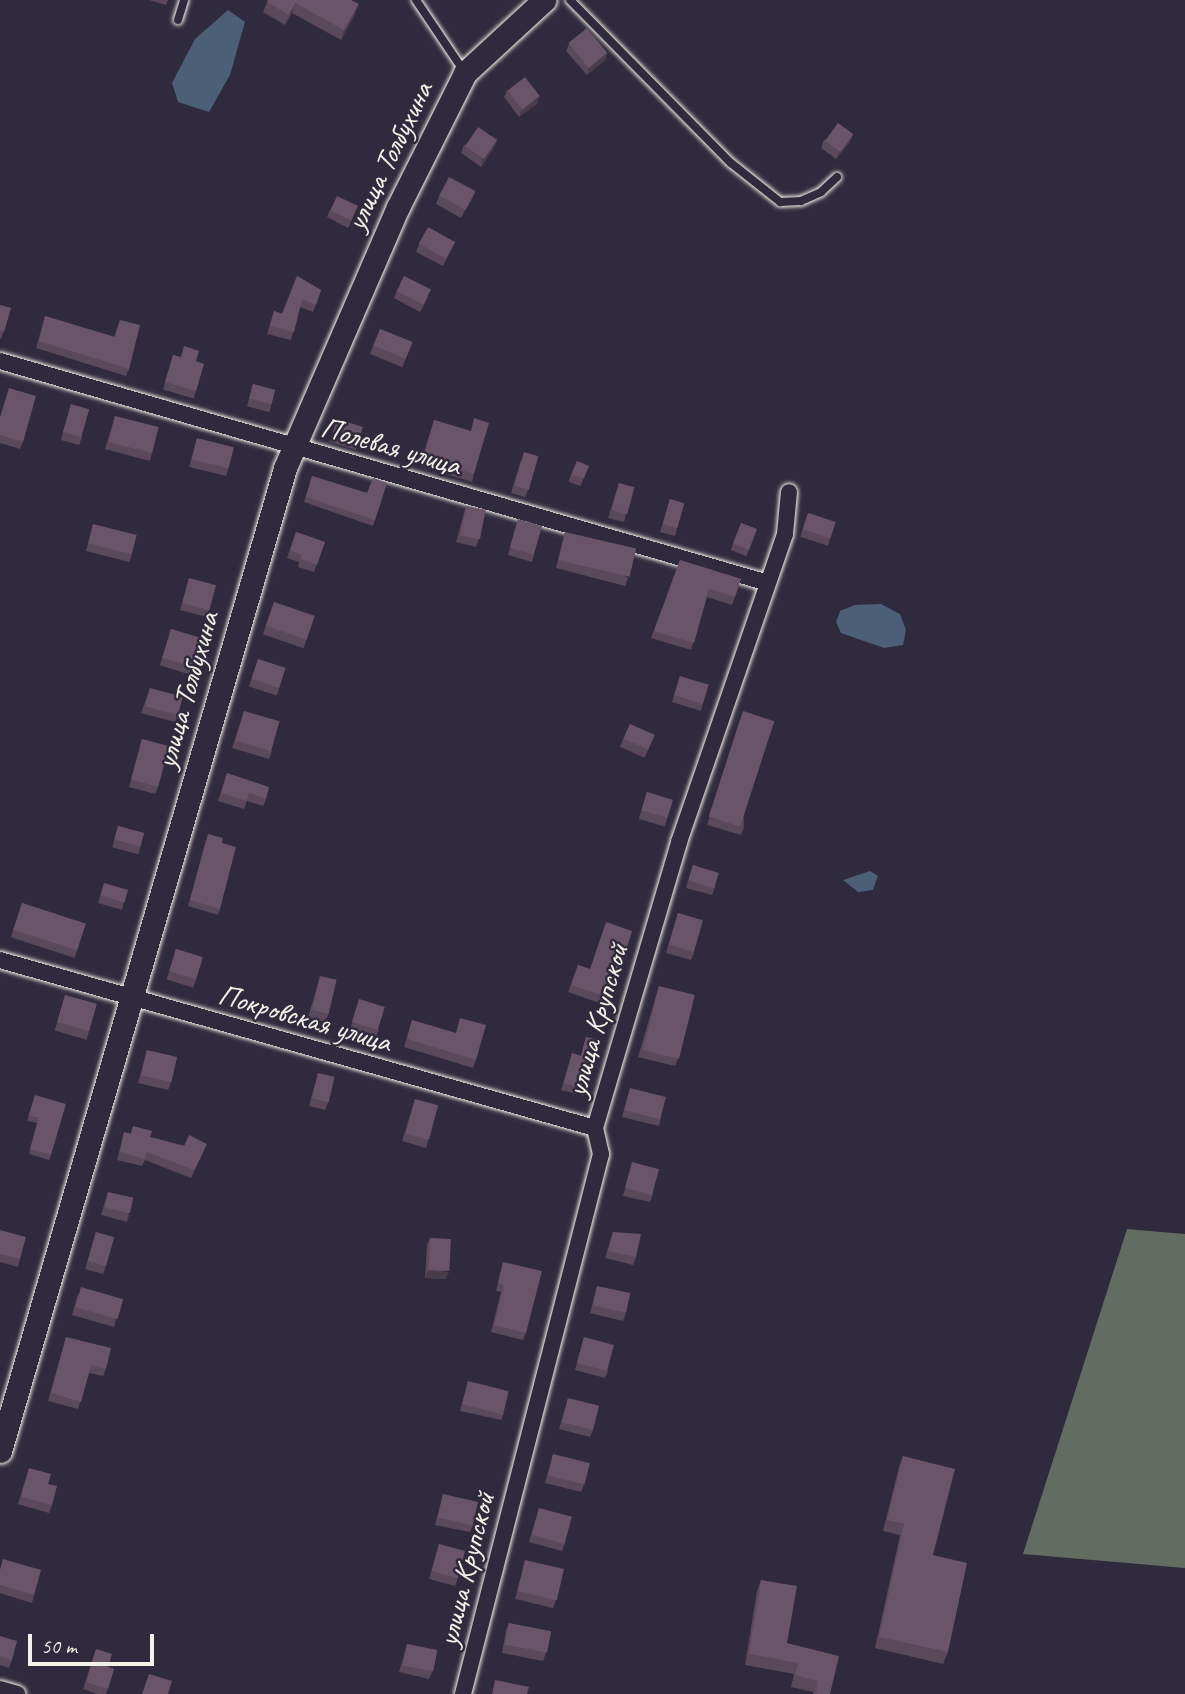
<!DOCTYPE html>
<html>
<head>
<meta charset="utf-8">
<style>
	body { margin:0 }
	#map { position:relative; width:1185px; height:1694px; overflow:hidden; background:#2f2a3d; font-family:Caveat,sans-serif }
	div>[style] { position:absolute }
	.green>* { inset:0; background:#626c60 }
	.water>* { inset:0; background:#4b5f76 }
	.roads { filter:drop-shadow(0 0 2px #f4f1e8) drop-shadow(0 0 2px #f4f1e8) }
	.service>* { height:8px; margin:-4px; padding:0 4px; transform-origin:4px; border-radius:4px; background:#2f2a3d }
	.minor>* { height:16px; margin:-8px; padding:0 8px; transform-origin:8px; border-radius:8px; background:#2f2a3d }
	.secondary>* { height:23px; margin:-11.5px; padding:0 11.5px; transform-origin:11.5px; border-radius:11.5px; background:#2f2a3d }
	.wall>* { inset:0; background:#5a485b; transform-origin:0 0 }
	.shaded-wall>* { inset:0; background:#4a3b4a }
	.building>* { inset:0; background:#69546a; transform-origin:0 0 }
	span { translate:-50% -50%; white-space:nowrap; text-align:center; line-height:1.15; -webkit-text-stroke:5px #2f2a3d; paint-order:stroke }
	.street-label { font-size:30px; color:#f4f1e8 }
	.scale { position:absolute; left:28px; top:1634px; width:126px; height:32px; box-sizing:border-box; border:4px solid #f4f1e8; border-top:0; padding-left:9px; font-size:21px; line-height:24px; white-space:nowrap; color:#f4f1e8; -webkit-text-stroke:5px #2f2a3d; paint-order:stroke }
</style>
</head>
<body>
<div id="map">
	<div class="green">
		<div style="clip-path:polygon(1127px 1229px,1185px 1234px,1185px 1568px,1023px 1554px)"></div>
	</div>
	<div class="water">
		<div style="clip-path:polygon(228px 10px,245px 22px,230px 75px,209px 112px,178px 102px,172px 83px,195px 39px)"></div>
		<div style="clip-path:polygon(881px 604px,900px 614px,906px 630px,903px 645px,884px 648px,841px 633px,836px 622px,840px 611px,855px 605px)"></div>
		<div style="clip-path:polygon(870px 871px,878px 876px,873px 890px,858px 892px,843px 880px)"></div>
	</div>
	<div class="roads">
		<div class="service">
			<div style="left:416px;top:0;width:84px;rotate:56.1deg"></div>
			<div style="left:570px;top:0;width:229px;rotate:45.4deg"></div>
			<div style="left:731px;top:163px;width:63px;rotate:38.5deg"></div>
			<div style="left:780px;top:202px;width:21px;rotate:-3deg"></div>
			<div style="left:801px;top:201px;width:22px;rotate:-24deg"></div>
			<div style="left:821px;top:192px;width:22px;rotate:-43deg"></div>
			<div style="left:178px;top:20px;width:21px;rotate:-73deg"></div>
		</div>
		<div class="minor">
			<div style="left:0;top:361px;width:799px;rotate:16.12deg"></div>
			<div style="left:0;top:960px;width:618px;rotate:15.77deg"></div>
			<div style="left:0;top:1689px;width:18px;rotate:16deg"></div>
			<div style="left:463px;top:1694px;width:557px;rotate:-75.66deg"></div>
			<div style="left:601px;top:1154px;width:27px;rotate:-103deg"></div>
			<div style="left:595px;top:1128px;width:298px;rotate:-73.6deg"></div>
			<div style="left:679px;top:842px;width:326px;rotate:-71deg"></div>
			<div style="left:785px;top:534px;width:42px;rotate:-84.6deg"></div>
		</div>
		<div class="secondary">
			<div style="left:0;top:1451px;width:1023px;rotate:-73.83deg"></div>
			<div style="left:285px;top:468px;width:284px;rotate:-66.6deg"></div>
			<div style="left:398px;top:207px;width:150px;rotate:-63.4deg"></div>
			<div style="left:465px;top:73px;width:108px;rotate:-42.7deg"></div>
		</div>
	</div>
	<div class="wall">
		<div style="clip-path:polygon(149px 0,168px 0,166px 5px)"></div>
		<div style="clip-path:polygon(268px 0,351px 0,355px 14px,341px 40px,292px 13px,285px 25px,263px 12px)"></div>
		<div style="clip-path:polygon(569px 44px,607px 53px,605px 60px,587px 75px,566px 51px)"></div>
		<div style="clip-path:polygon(507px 90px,537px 104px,519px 117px,504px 97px)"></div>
		<div style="clip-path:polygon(853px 134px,850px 142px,836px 159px,821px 148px,824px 140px)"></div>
		<div style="clip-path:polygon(497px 140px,494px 148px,481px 167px,461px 153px,464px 145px)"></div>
		<div style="clip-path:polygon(475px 191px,472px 199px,461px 218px,436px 204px,439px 196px)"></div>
		<div style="clip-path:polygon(358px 206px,348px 228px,327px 217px,330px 210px)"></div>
		<div style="clip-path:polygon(455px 242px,443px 266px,416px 252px,419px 244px)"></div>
		<div style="clip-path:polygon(297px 276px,321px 290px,313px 312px,300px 307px,291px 340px,267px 334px,274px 311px,282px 314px)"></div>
		<div style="clip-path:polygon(397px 291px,428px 297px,420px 312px,394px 298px)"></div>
		<div style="clip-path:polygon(0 305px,11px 308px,1px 339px,0 339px)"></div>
		<div style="clip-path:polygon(45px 316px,114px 337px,120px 320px,129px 369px,126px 376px,36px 348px)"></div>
		<div style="left:380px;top:329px;width:35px;height:27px;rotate:22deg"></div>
		<div style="left:173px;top:355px;width:32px;height:36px;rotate:16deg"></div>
		<div style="left:253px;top:384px;width:23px;height:23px;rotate:15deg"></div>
		<div style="clip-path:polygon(71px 404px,82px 437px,79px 445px,61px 440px)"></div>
		<div style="clip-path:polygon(0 416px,23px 442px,20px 449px,0 443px)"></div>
		<div style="clip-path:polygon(115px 416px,152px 453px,150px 461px,105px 449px)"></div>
		<div style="left:337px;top:419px;width:27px;height:24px;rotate:17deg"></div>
		<div style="clip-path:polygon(434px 420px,470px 431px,474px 474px,472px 482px,420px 466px)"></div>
		<div style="clip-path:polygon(197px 438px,228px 469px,226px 476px,189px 467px)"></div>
		<div style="clip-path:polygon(521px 460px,528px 490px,525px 497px,511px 493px)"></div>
		<div style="left:577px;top:461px;width:13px;height:22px;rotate:23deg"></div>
		<div style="clip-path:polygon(312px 476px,367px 493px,387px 483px,373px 526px,304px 502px)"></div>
		<div style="clip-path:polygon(619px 483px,626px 514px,624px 522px,608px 518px)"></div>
		<div style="clip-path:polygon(670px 499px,677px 529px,675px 536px,660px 532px)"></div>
		<div style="clip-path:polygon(466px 506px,479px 539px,476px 547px,456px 542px)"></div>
		<div style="left:808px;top:513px;width:29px;height:25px;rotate:18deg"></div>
		<div style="clip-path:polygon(518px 519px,534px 555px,532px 562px,508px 555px)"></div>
		<div style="left:741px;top:523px;width:17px;height:29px;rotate:21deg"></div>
		<div style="clip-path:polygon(93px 524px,132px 555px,129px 562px,86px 551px)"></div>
		<div style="clip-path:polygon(296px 532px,325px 542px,314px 572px,298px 567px,299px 562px,287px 558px)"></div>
		<div style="clip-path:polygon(565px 532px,628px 578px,625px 586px,556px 568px)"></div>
		<div style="clip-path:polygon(680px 560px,741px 579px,732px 605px,707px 597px,691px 650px,651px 638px)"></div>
		<div style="clip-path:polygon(189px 578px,209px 610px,207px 617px,180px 610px)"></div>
		<div style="left:274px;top:602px;width:43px;height:34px;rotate:19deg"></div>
		<div style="left:171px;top:629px;width:31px;height:38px;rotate:17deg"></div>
		<div style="left:258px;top:659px;width:29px;height:29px;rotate:18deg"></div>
		<div style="clip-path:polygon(680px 676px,703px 703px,701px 711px,672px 702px)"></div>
		<div style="clip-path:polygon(150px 688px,178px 715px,175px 722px,141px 713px)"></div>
		<div style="clip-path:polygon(244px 711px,272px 751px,269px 759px,232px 748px)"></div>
		<div style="clip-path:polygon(740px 719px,744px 827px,741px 835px,707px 825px)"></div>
		<div style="left:630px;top:724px;width:27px;height:25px;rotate:24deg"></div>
		<div style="clip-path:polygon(142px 739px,158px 787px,155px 794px,129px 787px)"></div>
		<div style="clip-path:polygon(227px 773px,266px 799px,263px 806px,247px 801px,244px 809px,218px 801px)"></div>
		<div style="left:647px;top:792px;width:27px;height:28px;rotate:17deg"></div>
		<div style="left:118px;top:826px;width:27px;height:22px;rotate:15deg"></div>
		<div style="clip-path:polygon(206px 840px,222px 843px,220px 909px,218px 915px,188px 906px)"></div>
		<div style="clip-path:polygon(693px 865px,715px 887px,712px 895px,686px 888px)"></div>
		<div style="clip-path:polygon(104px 883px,124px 902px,122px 910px,98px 903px)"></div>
		<div style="left:22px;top:903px;width:67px;height:36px;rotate:18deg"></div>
		<div style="clip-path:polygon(678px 913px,694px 953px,691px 960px,666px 953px)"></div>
		<div style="clip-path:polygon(632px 931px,608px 1006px,568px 992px,578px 965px,590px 969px)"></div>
		<div style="left:176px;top:949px;width:28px;height:32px;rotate:17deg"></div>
		<div style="clip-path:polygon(320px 976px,328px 1015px,325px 1022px,308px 1018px)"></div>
		<div style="clip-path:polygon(659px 986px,678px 1058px,675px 1066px,638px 1057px)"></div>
		<div style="left:65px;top:995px;width:33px;height:37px;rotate:16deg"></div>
		<div style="clip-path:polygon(357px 1007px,379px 1030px,376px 1037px,350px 1030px)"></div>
		<div style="clip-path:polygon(412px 1020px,455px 1033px,476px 1060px,473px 1068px,404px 1047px)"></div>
		<div style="clip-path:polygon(586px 1037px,587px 1089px,584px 1096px,561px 1090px,572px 1053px,581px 1056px)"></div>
		<div style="clip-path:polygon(147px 1050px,171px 1082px,168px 1090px,138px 1083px)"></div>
		<div style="clip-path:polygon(318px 1073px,328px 1103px,325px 1110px,309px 1106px)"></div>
		<div style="clip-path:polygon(630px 1088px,661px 1118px,659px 1126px,622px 1117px)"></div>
		<div style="clip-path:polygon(415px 1099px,428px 1141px,426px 1148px,402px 1141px)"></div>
		<div style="clip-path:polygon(33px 1101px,51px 1155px,49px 1160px,29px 1154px,37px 1123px,27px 1121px)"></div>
		<div style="clip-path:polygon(133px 1126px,150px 1137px,204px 1151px,191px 1178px,145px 1160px,142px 1166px,117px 1160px,124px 1132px,131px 1134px)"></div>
		<div style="clip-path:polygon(632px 1162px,653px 1194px,650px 1202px,623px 1196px)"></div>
		<div style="clip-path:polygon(108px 1192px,129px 1215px,127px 1222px,101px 1215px)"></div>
		<div style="clip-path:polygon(0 1230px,20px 1259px,18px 1267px,0 1262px)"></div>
		<div style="clip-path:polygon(96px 1232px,106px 1266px,103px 1274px,85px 1269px)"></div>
		<div style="clip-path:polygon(613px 1232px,636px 1257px,633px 1265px,605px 1258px)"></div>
		<div style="clip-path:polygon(430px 1238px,446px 1279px,425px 1278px,427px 1245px)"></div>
		<div style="clip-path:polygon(503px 1262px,526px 1333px,523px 1340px,491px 1332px,501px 1292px,496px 1291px)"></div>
		<div style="clip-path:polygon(597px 1286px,626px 1313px,623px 1321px,590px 1313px)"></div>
		<div style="clip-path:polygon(78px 1294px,116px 1319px,114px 1327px,72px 1315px)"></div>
		<div style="clip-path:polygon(66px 1337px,106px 1369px,103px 1376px,89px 1373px,78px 1409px,48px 1401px)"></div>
		<div style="clip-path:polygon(584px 1337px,608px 1371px,605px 1378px,575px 1370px)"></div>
		<div style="clip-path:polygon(468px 1381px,504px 1413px,501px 1420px,460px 1411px)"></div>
		<div style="clip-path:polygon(568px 1398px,593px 1430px,590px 1437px,559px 1429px)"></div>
		<div style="clip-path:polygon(553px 1454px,584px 1485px,581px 1492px,545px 1483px)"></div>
		<div style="clip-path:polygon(903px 1456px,948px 1652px,943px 1664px,875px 1648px,900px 1535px,883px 1531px,899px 1467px)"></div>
		<div style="clip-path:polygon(29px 1468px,48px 1484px,52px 1505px,49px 1513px,18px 1504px)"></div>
		<div style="clip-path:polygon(443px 1494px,473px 1525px,470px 1532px,435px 1525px)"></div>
		<div style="clip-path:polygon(539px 1508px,565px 1543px,562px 1551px,529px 1542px)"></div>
		<div style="clip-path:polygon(439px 1544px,458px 1578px,455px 1586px,429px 1579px)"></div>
		<div style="clip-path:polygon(3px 1559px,34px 1595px,32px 1603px,0 1593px,0 1569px)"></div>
		<div style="clip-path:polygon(525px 1560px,556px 1600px,553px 1608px,515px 1599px)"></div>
		<div style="clip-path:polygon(761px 1580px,787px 1643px,830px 1694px,813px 1694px,813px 1692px,791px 1687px,794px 1674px,745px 1665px,757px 1591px)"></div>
		<div style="clip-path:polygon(509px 1623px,546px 1653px,543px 1661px,502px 1653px,506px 1630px)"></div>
		<div style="clip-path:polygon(0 1636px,12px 1660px,9px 1668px,0 1665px)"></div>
		<div style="clip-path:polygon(407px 1644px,432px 1672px,429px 1679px,399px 1672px)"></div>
		<div style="clip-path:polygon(96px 1649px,108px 1667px,114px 1669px,106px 1694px,97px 1694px,83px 1689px)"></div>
	</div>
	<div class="shaded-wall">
		<div style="clip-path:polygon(295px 3px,292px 13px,285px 25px,289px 15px)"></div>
		<div style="clip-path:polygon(359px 4px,355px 14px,341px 40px,344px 30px)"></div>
		<div style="clip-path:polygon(607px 53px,605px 60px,587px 75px,589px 68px)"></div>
		<div style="clip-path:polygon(540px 96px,537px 104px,519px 117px,522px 109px)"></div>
		<div style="clip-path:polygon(853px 134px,850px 142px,836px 159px,839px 152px)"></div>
		<div style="clip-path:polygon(497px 140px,494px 148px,481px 167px,483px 159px)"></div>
		<div style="clip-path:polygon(475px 191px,472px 199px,461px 218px,464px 211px)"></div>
		<div style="clip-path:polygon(428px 1270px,449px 1272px,446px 1279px,425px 1278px)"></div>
	</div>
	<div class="building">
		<div style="clip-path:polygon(268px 0,351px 0,359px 4px,344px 30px,295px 3px,289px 15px,267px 2px)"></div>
		<div style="left:587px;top:28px;width:32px;height:24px;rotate:51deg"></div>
		<div style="left:525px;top:77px;width:24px;height:22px;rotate:52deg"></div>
		<div style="left:838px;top:123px;width:19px;height:22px;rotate:36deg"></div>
		<div style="left:478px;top:127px;width:23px;height:23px;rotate:34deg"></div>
		<div style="left:449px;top:177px;width:30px;height:21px;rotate:28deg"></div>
		<div style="left:337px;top:196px;width:23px;height:16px;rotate:25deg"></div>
		<div style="left:428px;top:227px;width:31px;height:19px;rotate:29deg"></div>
		<div style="clip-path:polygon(297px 276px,321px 290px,316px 305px,302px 299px,294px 332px,270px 326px,274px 311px,282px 314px)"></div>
		<div style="left:404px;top:276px;width:30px;height:17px;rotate:26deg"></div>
		<div style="clip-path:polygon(0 305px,11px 308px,4px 332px,0 330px)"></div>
		<div style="clip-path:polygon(45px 316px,115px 337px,120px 320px,140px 325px,129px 369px,39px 341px)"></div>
		<div style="left:380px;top:329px;width:35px;height:18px;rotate:22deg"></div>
		<div style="clip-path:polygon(184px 346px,199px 351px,196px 361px,204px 364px,196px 391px,165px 382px,173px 355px,181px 357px)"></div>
		<div style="left:253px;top:384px;width:23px;height:15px;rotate:15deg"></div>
		<div style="clip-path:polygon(9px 388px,36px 396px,23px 442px,0 435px,0 417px)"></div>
		<div style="left:71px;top:404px;width:19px;height:29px;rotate:16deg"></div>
		<div style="left:115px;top:416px;width:45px;height:27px;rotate:14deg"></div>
		<div style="clip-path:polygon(474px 418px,489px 423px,474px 474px,423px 458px,434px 420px,471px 431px)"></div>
		<div style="left:337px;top:419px;width:27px;height:16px;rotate:17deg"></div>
		<div style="left:197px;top:438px;width:38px;height:22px;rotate:14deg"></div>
		<div style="left:524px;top:452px;width:15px;height:35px;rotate:16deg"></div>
		<div style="clip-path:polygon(577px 461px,589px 466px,584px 478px,571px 475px)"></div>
		<div style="clip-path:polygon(312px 476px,367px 493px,373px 478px,387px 483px,375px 520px,306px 497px)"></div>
		<div style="left:619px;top:483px;width:16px;height:28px;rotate:15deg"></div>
		<div style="left:670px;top:499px;width:15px;height:26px;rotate:16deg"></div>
		<div style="left:466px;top:506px;width:20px;height:30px;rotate:11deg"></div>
		<div style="left:808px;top:513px;width:29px;height:17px;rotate:18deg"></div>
		<div style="left:518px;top:519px;width:25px;height:30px;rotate:16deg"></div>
		<div style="left:741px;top:523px;width:17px;height:22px;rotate:21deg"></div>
		<div style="left:93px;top:524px;width:45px;height:20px;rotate:14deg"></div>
		<div style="clip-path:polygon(296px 532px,325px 542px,317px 565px,300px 559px,302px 555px,290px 550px)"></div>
		<div style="left:565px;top:532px;width:73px;height:29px;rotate:13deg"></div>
		<div style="clip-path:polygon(680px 560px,741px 579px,735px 597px,709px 589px,694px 643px,654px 631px)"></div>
		<div style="left:189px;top:578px;width:28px;height:26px;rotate:15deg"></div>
		<div style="left:274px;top:602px;width:43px;height:25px;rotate:19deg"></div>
		<div style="left:171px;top:629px;width:31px;height:30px;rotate:17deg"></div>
		<div style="left:258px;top:659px;width:29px;height:21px;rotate:18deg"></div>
		<div style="left:680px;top:676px;width:30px;height:20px;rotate:17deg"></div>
		<div style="left:150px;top:688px;width:34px;height:19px;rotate:15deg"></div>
		<div style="left:244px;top:711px;width:37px;height:31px;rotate:16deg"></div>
		<div style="left:743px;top:711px;width:33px;height:111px;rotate:18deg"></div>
		<div style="left:630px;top:724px;width:27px;height:16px;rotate:24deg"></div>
		<div style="left:142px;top:739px;width:28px;height:42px;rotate:15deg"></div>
		<div style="clip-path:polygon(227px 773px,269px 787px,266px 799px,249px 793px,247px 801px,221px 793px)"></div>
		<div style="left:647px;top:792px;width:27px;height:19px;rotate:17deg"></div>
		<div style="left:118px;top:826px;width:27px;height:14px;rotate:15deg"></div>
		<div style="clip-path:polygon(208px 834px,223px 838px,222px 843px,236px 847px,220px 909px,190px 900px)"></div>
		<div style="left:693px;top:865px;width:27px;height:16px;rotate:17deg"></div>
		<div style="left:104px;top:883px;width:25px;height:13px;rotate:16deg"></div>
		<div style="left:22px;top:903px;width:67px;height:28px;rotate:18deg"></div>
		<div style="left:678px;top:913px;width:26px;height:33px;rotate:16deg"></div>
		<div style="clip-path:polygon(606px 922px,632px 931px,611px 998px,571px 985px,578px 965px,590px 969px)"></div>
		<div style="left:176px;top:949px;width:28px;height:23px;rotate:17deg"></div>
		<div style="left:320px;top:976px;width:17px;height:35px;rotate:13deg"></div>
		<div style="left:659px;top:986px;width:37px;height:66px;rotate:14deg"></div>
		<div style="left:65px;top:995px;width:33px;height:28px;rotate:16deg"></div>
		<div style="left:359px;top:999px;width:27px;height:24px;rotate:17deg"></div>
		<div style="clip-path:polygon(460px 1018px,486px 1025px,476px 1060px,407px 1039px,412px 1020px,456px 1033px)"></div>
		<div style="clip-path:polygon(586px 1037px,600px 1040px,587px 1089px,564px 1083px,572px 1053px,581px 1056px)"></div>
		<div style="left:147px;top:1050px;width:31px;height:26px;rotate:13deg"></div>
		<div style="left:318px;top:1073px;width:17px;height:26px;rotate:13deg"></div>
		<div style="left:630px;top:1088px;width:37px;height:23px;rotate:14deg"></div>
		<div style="clip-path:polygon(35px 1095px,66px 1104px,51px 1155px,30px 1149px,39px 1118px,29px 1115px)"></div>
		<div style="left:415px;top:1099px;width:24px;height:36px;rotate:15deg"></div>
		<div style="clip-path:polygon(133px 1126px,152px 1131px,150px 1137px,184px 1146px,189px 1135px,207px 1144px,194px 1170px,147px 1152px,145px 1159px,120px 1152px,124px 1132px,131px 1134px)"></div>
		<div style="left:632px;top:1162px;width:28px;height:27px;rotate:15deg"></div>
		<div style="left:108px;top:1192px;width:26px;height:16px;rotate:13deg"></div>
		<div style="clip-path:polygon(0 1230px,26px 1237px,20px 1259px,0 1254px)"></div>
		<div style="left:96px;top:1232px;width:19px;height:30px;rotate:16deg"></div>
		<div style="clip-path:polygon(613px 1232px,641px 1234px,636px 1257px,608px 1251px)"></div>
		<div style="left:430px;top:1238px;width:21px;height:32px;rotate:3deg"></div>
		<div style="clip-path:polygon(503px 1262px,542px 1271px,526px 1333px,494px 1325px,504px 1285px,498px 1283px)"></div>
		<div style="left:597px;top:1286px;width:34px;height:20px;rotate:12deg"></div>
		<div style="left:81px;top:1287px;width:44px;height:21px;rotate:16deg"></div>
		<div style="clip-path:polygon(66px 1337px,111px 1348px,106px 1369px,91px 1365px,81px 1402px,51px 1393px)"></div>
		<div style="left:584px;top:1337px;width:31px;height:27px;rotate:15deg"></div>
		<div style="left:468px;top:1381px;width:42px;height:24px;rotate:14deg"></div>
		<div style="left:568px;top:1398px;width:32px;height:25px;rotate:14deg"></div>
		<div style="left:553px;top:1454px;width:38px;height:22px;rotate:14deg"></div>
		<div style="clip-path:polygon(903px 1456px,955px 1469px,933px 1555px,967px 1563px,948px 1652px,879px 1637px,904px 1524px,887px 1520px)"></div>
		<div style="clip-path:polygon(29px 1468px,51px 1474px,48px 1484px,57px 1486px,52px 1505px,21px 1497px)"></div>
		<div style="left:443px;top:1494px;width:36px;height:24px;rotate:13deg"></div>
		<div style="left:539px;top:1508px;width:34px;height:28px;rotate:15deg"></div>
		<div style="left:439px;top:1544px;width:27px;height:28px;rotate:15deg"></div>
		<div style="clip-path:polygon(3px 1559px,41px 1570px,34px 1595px,0 1585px,0 1571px)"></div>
		<div style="left:525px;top:1560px;width:40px;height:32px;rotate:13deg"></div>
		<div style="clip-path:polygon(761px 1580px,797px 1586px,787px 1643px,839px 1656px,830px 1694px,816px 1694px,818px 1681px,795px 1675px,798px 1663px,749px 1654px)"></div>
		<div style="left:509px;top:1623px;width:43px;height:22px;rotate:11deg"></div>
		<div style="clip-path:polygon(0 1636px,17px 1641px,12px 1660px,0 1657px)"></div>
		<div style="left:407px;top:1644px;width:31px;height:22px;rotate:11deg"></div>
		<div style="clip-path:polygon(96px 1649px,112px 1654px,108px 1667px,114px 1669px,108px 1689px,86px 1682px)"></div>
		<div style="clip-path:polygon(149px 1674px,172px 1681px,168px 1694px,142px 1694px)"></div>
		<div style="clip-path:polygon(495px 1680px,529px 1687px,527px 1694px,492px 1694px)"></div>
	</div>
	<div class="street-label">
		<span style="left:389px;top:156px;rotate:-64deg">улица Толбухина</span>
		<span style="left:391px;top:446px;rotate:16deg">Полевая улица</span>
		<span style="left:187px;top:690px;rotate:-74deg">улица Толбухина</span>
		<span style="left:305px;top:1018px;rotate:16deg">Покровская улица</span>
		<span style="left:597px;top:1020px;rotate:-74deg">улица Крупской</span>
		<span style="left:466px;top:1569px;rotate:-76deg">улица Крупской</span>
	</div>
	<div class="scale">50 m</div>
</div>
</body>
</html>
